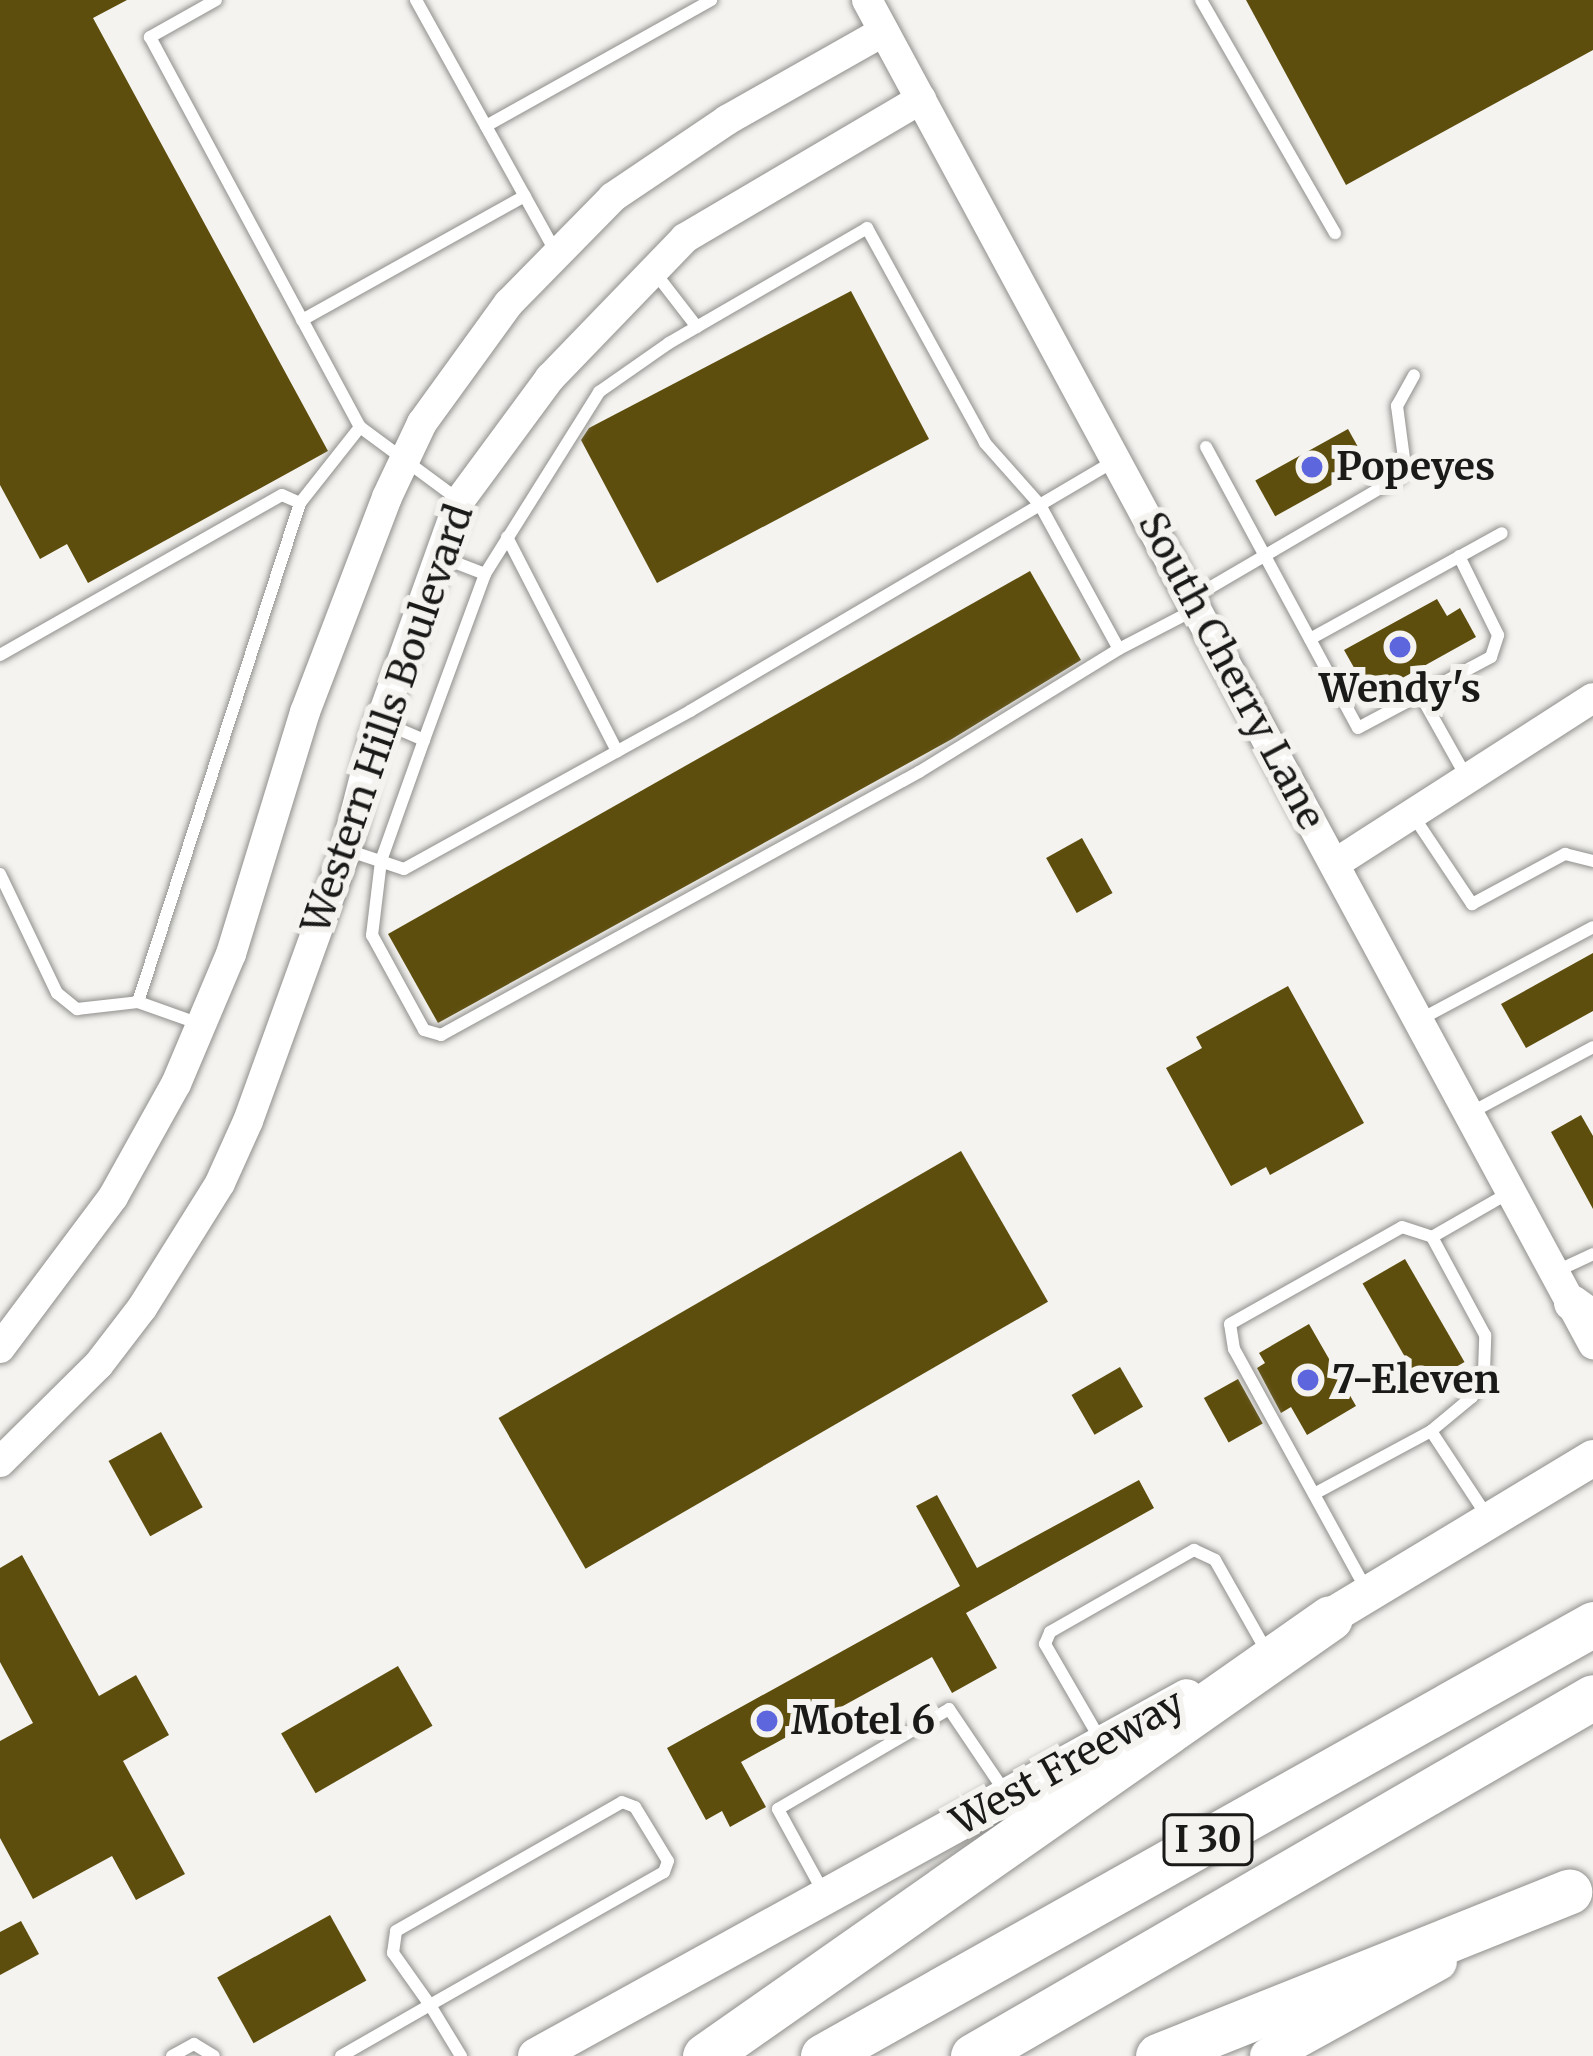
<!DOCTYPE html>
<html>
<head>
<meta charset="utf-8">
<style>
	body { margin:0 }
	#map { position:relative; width:1593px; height:2056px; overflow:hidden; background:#f4f3f0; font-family:Merriweather,serif }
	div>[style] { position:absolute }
	.building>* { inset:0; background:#5e4e0d; transform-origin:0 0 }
	.roads { filter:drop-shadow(0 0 3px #908f8c) drop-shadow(0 0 3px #908f8c) }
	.service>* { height:12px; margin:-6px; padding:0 6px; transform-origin:6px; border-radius:6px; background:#fff }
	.tertiary>* { height:30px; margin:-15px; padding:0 15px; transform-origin:15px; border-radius:15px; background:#fff }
	.secondary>* { height:36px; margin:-18px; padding:0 18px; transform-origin:18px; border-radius:18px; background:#fff }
	.motorway>* { height:45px; margin:-22.5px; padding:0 22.5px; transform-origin:22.5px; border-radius:22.5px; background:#fff }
	.dots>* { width:33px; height:33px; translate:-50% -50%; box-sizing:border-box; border:6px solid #f4f3f0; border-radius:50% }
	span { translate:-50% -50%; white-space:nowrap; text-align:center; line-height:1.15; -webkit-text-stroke:12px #f4f3f0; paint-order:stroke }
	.shield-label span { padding:3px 9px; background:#f4f3f0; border:3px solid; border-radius:9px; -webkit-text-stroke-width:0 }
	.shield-label { font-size:36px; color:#1a1a19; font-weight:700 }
	.poi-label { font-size:39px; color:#1a1a19; font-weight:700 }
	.left { translate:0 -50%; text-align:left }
	.street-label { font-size:39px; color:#1a1a19 }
</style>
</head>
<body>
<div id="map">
	<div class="building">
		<div style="clip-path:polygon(0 0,127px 0,93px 18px,328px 451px,88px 583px,67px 544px,40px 559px,0 485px)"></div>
		<div style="clip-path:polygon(1246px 0,1593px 0,1593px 50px,1346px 185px)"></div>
		<div style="clip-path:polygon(851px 291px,929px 439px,657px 583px,581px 440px,589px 428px)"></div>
		<div style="left:1348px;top:429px;width:41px;height:106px;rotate:61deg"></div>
		<div style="clip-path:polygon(1030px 571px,1081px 660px,952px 739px,438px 1023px,388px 934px)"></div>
		<div style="clip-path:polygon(1437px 599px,1447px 616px,1460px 608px,1476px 637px,1370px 696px,1344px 650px)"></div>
		<div style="left:1082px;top:838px;width:63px;height:41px;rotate:61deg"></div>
		<div style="clip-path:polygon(1593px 953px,1593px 1011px,1526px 1048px,1501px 1004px)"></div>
		<div style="clip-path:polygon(1288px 986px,1364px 1123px,1270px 1175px,1266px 1167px,1231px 1186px,1166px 1068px,1202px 1048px,1196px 1037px)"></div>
		<div style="clip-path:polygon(1581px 1115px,1593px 1136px,1593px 1209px,1551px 1132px)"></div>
		<div style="left:961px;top:1151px;width:174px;height:534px;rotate:60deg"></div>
		<div style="left:1405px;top:1259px;width:119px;height:49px;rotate:60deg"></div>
		<div style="clip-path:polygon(1309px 1324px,1356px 1406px,1307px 1435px,1291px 1407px,1281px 1413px,1257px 1368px,1265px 1363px,1259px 1353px)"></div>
		<div style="left:1120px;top:1367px;width:46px;height:56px;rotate:60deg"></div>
		<div style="left:1238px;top:1379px;width:51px;height:39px;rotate:61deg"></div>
		<div style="left:161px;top:1432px;width:86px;height:60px;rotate:61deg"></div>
		<div style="clip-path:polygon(1139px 1480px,1154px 1508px,966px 1613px,997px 1668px,952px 1693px,932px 1657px,741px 1762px,766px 1807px,730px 1827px,722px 1811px,706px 1820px,667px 1748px,960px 1586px,916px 1506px,937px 1495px,977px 1568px)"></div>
		<div style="clip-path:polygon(22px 1555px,99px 1696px,136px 1675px,169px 1735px,123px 1761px,185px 1874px,136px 1900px,112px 1856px,33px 1899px,0 1838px,0 1741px,33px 1723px,0 1662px,0 1568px)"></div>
		<div style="left:398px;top:1666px;width:69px;height:135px;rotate:60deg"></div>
		<div style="left:330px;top:1915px;width:75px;height:129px;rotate:61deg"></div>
		<div style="clip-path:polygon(21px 1921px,39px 1954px,0 1975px,0 1932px)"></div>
	</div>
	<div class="roads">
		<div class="service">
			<div style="left:216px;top:0;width:76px;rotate:150.7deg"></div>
			<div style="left:150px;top:37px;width:443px;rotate:61.7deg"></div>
			<div style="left:360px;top:427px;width:123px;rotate:36.4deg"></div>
			<div style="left:416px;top:0;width:287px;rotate:61deg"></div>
			<div style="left:1201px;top:0;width:269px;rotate:60.1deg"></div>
			<div style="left:486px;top:126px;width:258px;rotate:-29.2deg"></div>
			<div style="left:656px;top:274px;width:67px;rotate:52.3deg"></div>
			<div style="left:302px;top:320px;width:255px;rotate:-29.1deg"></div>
			<div style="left:1206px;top:447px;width:319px;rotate:61.6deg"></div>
			<div style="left:1358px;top:728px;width:151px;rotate:-28.1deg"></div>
			<div style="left:1491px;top:657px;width:23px;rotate:-72deg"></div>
			<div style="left:1498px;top:635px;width:88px;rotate:-116.3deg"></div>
			<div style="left:507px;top:537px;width:241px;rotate:62.8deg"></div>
			<div style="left:441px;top:557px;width:47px;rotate:21.1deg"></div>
			<div style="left:1194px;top:597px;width:238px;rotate:-30.3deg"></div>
			<div style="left:1399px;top:477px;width:13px;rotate:-61deg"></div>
			<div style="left:1405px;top:466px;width:61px;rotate:-97.6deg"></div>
			<div style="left:1397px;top:406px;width:35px;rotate:-61deg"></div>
			<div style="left:1310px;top:639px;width:219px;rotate:-28.9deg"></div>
			<div style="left:0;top:655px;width:324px;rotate:-29.6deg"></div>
			<div style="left:282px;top:495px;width:20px;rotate:24deg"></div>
			<div style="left:1421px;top:696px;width:94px;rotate:60.7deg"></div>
			<div style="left:382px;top:722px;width:46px;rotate:23.2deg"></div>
			<div style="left:424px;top:740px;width:177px;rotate:-69.8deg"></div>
			<div style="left:485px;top:574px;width:215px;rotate:-57.9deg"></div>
			<div style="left:599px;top:392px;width:85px;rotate:-35deg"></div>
			<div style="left:669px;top:343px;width:229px;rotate:-30.1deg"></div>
			<div style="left:867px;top:228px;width:245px;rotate:61.2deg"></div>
			<div style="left:985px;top:443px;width:83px;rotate:48.4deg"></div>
			<div style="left:1040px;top:505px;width:164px;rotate:61.3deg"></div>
			<div style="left:1119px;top:649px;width:87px;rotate:-27.5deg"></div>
			<div style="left:424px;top:740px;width:128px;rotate:109.6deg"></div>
			<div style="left:381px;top:861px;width:75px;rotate:96.9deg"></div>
			<div style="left:372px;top:935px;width:108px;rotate:61.3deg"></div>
			<div style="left:424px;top:1030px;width:18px;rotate:16deg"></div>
			<div style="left:441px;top:1035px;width:546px;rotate:-28.82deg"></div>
			<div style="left:919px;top:772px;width:235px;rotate:-31.6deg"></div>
			<div style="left:1414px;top:817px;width:105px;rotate:56.3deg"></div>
			<div style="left:1472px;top:904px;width:106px;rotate:-28.3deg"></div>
			<div style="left:1565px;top:854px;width:29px;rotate:14deg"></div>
			<div style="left:347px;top:850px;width:60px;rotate:18.4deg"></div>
			<div style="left:404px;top:869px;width:327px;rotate:-28.9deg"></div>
			<div style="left:690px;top:711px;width:493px;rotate:-30.5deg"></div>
			<div style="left:0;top:874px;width:132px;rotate:64.4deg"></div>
			<div style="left:57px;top:993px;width:26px;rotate:39deg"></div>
			<div style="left:77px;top:1009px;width:61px;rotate:-6.5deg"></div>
			<div style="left:138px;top:1002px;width:66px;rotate:19.5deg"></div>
			<div style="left:138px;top:1002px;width:525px;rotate:-72.01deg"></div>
			<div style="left:300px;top:503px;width:97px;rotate:-51.7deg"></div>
			<div style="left:1421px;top:1019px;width:195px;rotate:-28.1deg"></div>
			<div style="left:1472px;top:1112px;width:137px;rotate:-28.2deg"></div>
			<div style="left:1557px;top:1271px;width:40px;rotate:-25deg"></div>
			<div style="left:1431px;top:1431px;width:102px;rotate:56.6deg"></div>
			<div style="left:1314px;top:1494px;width:133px;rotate:-28.3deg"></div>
			<div style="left:1431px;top:1431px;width:53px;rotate:-39.7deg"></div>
			<div style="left:1472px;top:1397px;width:28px;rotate:-64deg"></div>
			<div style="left:1484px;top:1372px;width:37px;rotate:-88deg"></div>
			<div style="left:1485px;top:1335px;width:111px;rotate:-118.4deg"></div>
			<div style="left:1366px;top:1589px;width:274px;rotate:-118.8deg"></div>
			<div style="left:1234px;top:1349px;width:25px;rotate:-99deg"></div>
			<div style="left:1230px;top:1324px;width:197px;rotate:-29.4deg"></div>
			<div style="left:1402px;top:1227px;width:32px;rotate:18deg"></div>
			<div style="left:1432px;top:1237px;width:92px;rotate:-29.9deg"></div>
			<div style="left:1100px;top:1739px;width:110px;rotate:-120.1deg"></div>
			<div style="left:1045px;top:1644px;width:13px;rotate:-67deg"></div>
			<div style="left:1050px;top:1632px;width:166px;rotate:-29.7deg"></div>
			<div style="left:1194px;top:1550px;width:23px;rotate:25deg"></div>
			<div style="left:1215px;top:1560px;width:106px;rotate:60.5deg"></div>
			<div style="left:622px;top:1802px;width:14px;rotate:21deg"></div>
			<div style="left:635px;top:1807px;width:63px;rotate:58.6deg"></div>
			<div style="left:668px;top:1861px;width:12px;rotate:110deg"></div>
			<div style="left:664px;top:1872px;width:269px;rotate:150.4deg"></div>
			<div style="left:430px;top:2005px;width:64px;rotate:-125.4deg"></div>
			<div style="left:393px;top:1953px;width:22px;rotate:-82deg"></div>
			<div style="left:396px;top:1931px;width:260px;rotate:-29.7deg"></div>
			<div style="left:825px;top:1895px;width:98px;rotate:-118.7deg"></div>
			<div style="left:778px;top:1809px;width:198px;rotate:-30.3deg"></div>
			<div style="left:949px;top:1709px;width:104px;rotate:56deg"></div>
			<div style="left:172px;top:2056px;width:25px;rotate:-29deg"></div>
			<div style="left:194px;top:2044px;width:23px;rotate:31deg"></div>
			<div style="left:341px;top:2056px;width:103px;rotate:-29.8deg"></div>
			<div style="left:430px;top:2005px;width:60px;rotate:58.7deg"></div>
		</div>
		<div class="tertiary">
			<div style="left:867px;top:0;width:1528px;rotate:61.62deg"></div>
			<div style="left:1336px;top:863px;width:305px;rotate:-32.7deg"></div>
			<div style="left:0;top:1348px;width:189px;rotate:-53.2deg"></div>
			<div style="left:113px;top:1197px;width:129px;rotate:-60.9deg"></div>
			<div style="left:176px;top:1084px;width:141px;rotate:-67.1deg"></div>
			<div style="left:231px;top:954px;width:253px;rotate:-73deg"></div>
			<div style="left:305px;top:712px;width:230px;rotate:-69.1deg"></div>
			<div style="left:387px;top:497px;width:82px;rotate:-64.7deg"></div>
			<div style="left:422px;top:423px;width:148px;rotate:-54.1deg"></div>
			<div style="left:509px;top:303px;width:148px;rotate:-45.5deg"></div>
			<div style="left:613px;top:197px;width:138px;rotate:-34deg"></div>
			<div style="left:727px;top:120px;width:180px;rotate:-29.5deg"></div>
			<div style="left:0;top:1462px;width:139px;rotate:-44.7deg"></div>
			<div style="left:99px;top:1364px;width:71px;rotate:-52.5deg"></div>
			<div style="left:142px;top:1308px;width:147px;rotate:-58deg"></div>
			<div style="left:220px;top:1183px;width:68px;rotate:-65.7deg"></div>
			<div style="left:248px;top:1121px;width:288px;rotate:-70.1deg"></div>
			<div style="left:346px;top:850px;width:117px;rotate:-75.6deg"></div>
			<div style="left:375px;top:737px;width:252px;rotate:-70.3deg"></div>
			<div style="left:460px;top:500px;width:152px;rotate:-53.6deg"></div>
			<div style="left:550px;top:378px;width:194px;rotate:-46deg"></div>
			<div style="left:685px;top:238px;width:274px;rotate:-30.5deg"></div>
		</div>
		<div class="secondary">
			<div style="left:1572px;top:1303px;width:26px;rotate:36deg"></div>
			<div style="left:1308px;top:1630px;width:333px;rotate:-31.1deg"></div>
			<div style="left:536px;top:2056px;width:743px;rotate:-28.87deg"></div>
			<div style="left:1268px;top:2056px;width:195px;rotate:-28.8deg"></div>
		</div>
		<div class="motorway">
			<div style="left:705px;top:2056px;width:763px;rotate:-35.02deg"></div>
			<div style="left:823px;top:2056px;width:883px;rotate:-29.29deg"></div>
			<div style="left:973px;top:2056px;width:716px;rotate:-30.07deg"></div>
			<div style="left:1158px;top:2056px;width:443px;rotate:-21.8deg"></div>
		</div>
	</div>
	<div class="dots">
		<div style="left:1312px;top:467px;background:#5e66de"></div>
		<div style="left:1400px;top:647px;background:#5e66de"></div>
		<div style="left:1308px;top:1380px;background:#5e66de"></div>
		<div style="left:767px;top:1721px;background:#5e66de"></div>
	</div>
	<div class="shield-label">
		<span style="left:1208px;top:1840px">I 30</span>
	</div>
	<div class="poi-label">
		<span class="left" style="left:1336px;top:467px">Popeyes</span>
		<span style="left:1400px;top:689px">Wendy's</span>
		<span class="left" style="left:1332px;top:1380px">7-Eleven</span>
		<span class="left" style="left:791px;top:1721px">Motel 6</span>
	</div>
	<div class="street-label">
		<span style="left:1231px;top:671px;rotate:62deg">South Cherry Lane</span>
		<span style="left:388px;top:719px;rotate:-71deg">Western Hills Boulevard</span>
		<span style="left:1068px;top:1763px;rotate:-29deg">West Freeway</span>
	</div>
</div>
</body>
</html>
